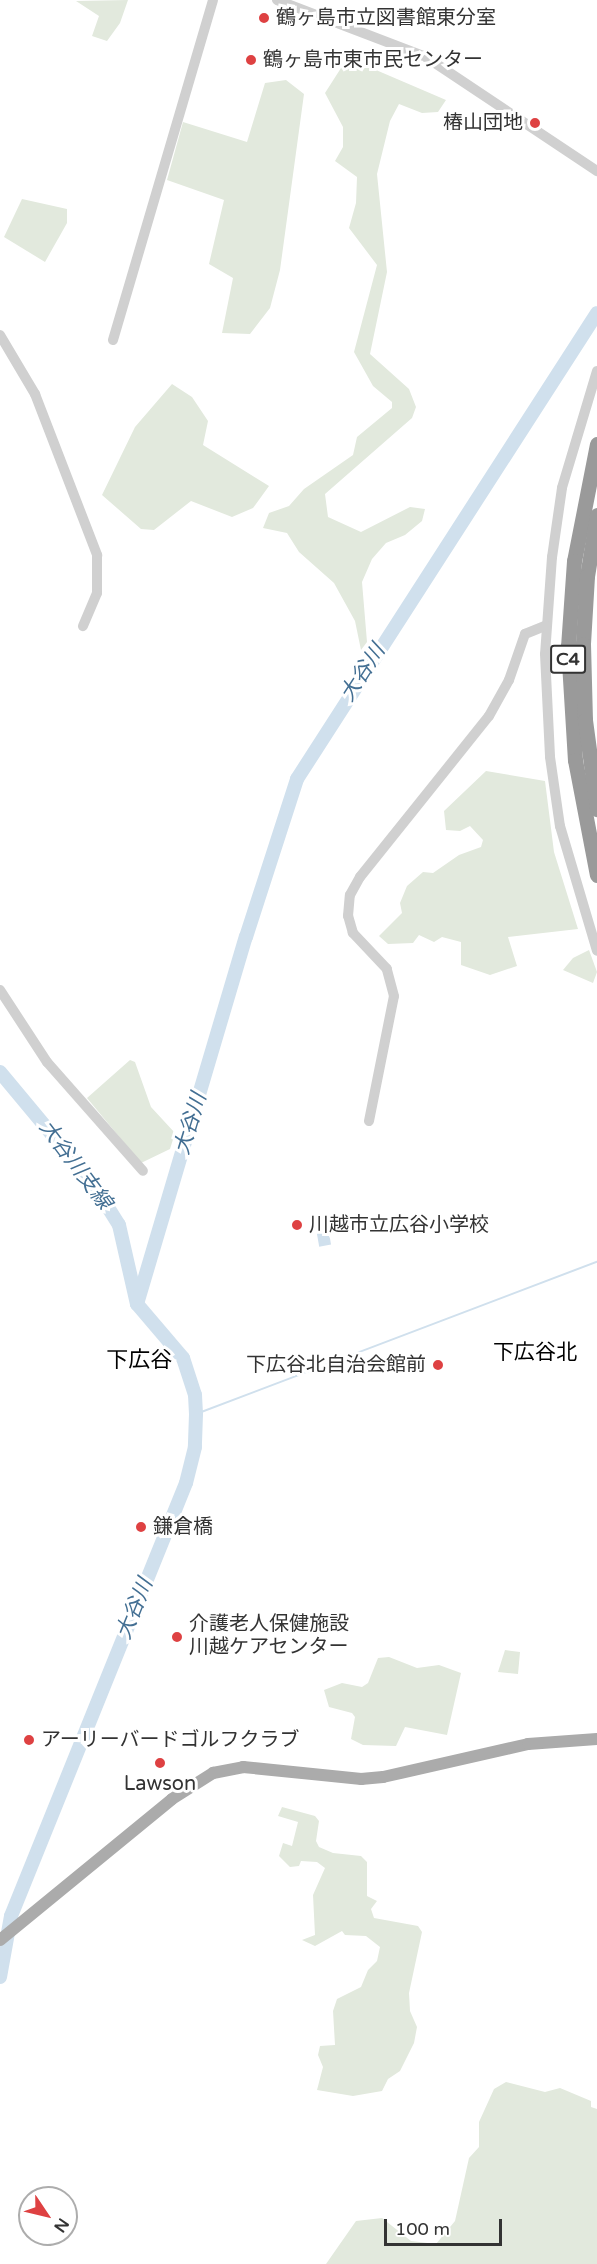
<!DOCTYPE html>
<html>
<head>
<meta charset="utf-8">
<style>
	body { margin:0 }
	#map { position:relative; width:597px; height:2264px; overflow:hidden; background:#fff; font-family:"Varela Round","Noto Sans JP",sans-serif }
	div>[style] { position:absolute }
	.green>* { inset:0; background:#e2e9dd }
	.water>* { inset:0; background:#d0e0ed; transform-origin:0 0 }
	.stream>* { height:2px; margin:-1px; padding:0 1px; transform-origin:1px; border-radius:1px; background:#d0e0ed }
	.river>* { height:14px; margin:-7px; padding:0 7px; transform-origin:7px; border-radius:7px; background:#d0e0ed }
	.minor>* { height:10px; margin:-5px; padding:0 5px; transform-origin:5px; border-radius:5px; background:#d0d0d0 }
	.major>* { height:12px; margin:-6px; padding:0 6px; transform-origin:6px; border-radius:6px; background:#ababab }
	.highway>* { height:15px; margin:-7.5px; padding:0 7.5px; transform-origin:7.5px; border-radius:7.5px; background:#9a9a9a }
	.dots>* { width:16px; height:16px; translate:-50% -50%; box-sizing:border-box; border:3px solid #fff; border-radius:50% }
	span { translate:-50% -50%; white-space:nowrap; text-align:center; line-height:1.15; -webkit-text-stroke:6px #fff; paint-order:stroke }
	.shield-label span { padding:2px 4px; background:#fff; border:2px solid; border-radius:4px; -webkit-text-stroke-width:0 }
	.shield-label { font-size:18px; color:#333; font-weight:700 }
	.poi-label { font-size:20px; color:#333 }
	.left { translate:0 -50%; text-align:left }
	.right { translate:-100% -50%; text-align:right }
	.water-label { font-size:21px; color:#436f93; font-style:italic }
	.neighbourhood-label { font-size:21px; color:#000 }
	.quarter-label { font-size:22px; color:#000 }
	.north { position:absolute; left:18px; top:2186px; width:60px; height:60px; box-sizing:border-box; background:#fff; border:2px solid #adadad; border-radius:50%; rotate:125deg; font-size:16px; font-weight:700; line-height:24px; text-align:center; color:#333 }
	.north::after { content:''; display:block; margin:auto; width:21px; height:27px; background:#de4142; clip-path:polygon(50% 0,100% 100%,50% 72%,0 100%) }
	.scale { position:absolute; left:384px; top:2219px; width:118px; height:27px; box-sizing:border-box; border:3px solid #333; border-top:0; padding-left:8px; font-size:18px; line-height:21px; white-space:nowrap; color:#333; -webkit-text-stroke:4px #fff; paint-order:stroke }
</style>
</head>
<body>
<div id="map">
	<div class="green">
		<div style="clip-path:polygon(128px 0,120px 23px,107px 41px,92px 36px,99px 16px,76px 1px)"></div>
		<div style="clip-path:polygon(355px 61px,446px 100px,438px 112px,422px 113px,399px 104px,390px 121px,377px 174px,387px 272px,370px 354px,409px 389px,416px 407px,412px 418px,325px 494px,328px 517px,361px 532px,410px 507px,425px 509px,422px 521px,405px 535px,386px 543px,372px 559px,362px 582px,367px 642px,361px 650px,355px 621px,334px 583px,299px 552px,287px 533px,263px 528px,269px 513px,289px 506px,304px 489px,353px 455px,357px 437px,392px 408px,392px 402px,373px 386px,354px 352px,377px 265px,349px 228px,356px 203px,357px 177px,335px 161px,343px 147px,343px 127px,325px 93px,341px 68px)"></div>
		<div style="clip-path:polygon(286px 80px,304px 94px,280px 270px,270px 308px,250px 334px,222px 333px,233px 278px,209px 264px,224px 200px,167px 180px,183px 122px,247px 142px,265px 83px)"></div>
		<div style="clip-path:polygon(22px 199px,67px 209px,67px 223px,45px 262px,4px 237px)"></div>
		<div style="clip-path:polygon(172px 384px,192px 397px,208px 421px,203px 445px,269px 486px,253px 508px,232px 517px,191px 501px,154px 530px,141px 529px,102px 495px,135px 427px)"></div>
		<div style="clip-path:polygon(486px 771px,545px 781px,554px 852px,578px 929px,508px 937px,517px 966px,490px 975px,461px 965px,461px 942px,442px 937px,434px 942px,419px 935px,413px 943px,388px 944px,379px 936px,402px 913px,400px 903px,407px 886px,423px 872px,433px 873px,459px 855px,481px 847px,483px 840px,470px 826px,460px 831px,446px 830px,444px 811px)"></div>
		<div style="clip-path:polygon(589px 950px,597px 972px,593px 983px,563px 970px,573px 958px)"></div>
		<div style="clip-path:polygon(130px 1060px,135px 1062px,151px 1107px,175px 1133px,170px 1149px,141px 1163px,87px 1098px)"></div>
		<div style="clip-path:polygon(505px 1650px,520px 1652px,518px 1674px,498px 1672px)"></div>
		<div style="clip-path:polygon(389px 1657px,417px 1668px,439px 1665px,461px 1673px,447px 1735px,405px 1727px,396px 1746px,363px 1745px,351px 1739px,355px 1717px,352px 1713px,329px 1707px,324px 1690px,342px 1683px,362px 1687px,368px 1683px,378px 1658px)"></div>
		<div style="clip-path:polygon(282px 1807px,315px 1816px,319px 1821px,316px 1841px,319px 1847px,333px 1853px,361px 1856px,367px 1862px,367px 1896px,377px 1901px,371px 1909px,374px 1918px,418px 1926px,422px 1932px,409px 1993px,410px 2011px,417px 2027px,414px 2043px,400px 2071px,388px 2079px,382px 2091px,353px 2096px,317px 2090px,323px 2067px,318px 2055px,320px 2046px,335px 2045px,333px 2011px,337px 1999px,361px 1987px,368px 1970px,377px 1961px,380px 1947px,366px 1936px,345px 1935px,342px 1931px,315px 1946px,302px 1940px,315px 1935px,313px 1895px,325px 1868px,317px 1862px,301px 1861px,299px 1866px,290px 1867px,279px 1856px,283px 1843px,292px 1846px,298px 1822px,278px 1816px)"></div>
		<div style="clip-path:polygon(506px 2082px,545px 2092px,560px 2088px,591px 2101px,591px 2107px,597px 2109px,597px 2264px,326px 2264px,356px 2221px,382px 2218px,411px 2241px,436px 2244px,455px 2221px,469px 2158px,479px 2147px,479px 2122px,494px 2089px)"></div>
	</div>
	<div class="water">
		<div style="left:326px;top:1216px;width:29px;height:12px;rotate:80deg"></div>
	</div>
	<div class="stream">
		<div style="left:196px;top:1414px;width:429px;rotate:-20.8deg"></div>
	</div>
	<div class="river">
		<div style="left:0;top:1072px;width:147px;rotate:50.2deg"></div>
		<div style="left:94px;top:1185px;width:47px;rotate:58deg"></div>
		<div style="left:119px;top:1225px;width:81px;rotate:77.2deg"></div>
		<div style="left:137px;top:1304px;width:71px;rotate:49.6deg"></div>
		<div style="left:183px;top:1358px;width:39px;rotate:72deg"></div>
		<div style="left:195px;top:1395px;width:19px;rotate:87deg"></div>
		<div style="left:196px;top:1414px;width:33px;rotate:92deg"></div>
		<div style="left:195px;top:1447px;width:37px;rotate:104deg"></div>
		<div style="left:186px;top:1483px;width:467px;rotate:112deg"></div>
		<div style="left:11px;top:1916px;width:62px;rotate:100.2deg"></div>
		<div style="left:137px;top:1304px;width:383px;rotate:-73.5deg"></div>
		<div style="left:246px;top:937px;width:166px;rotate:-72.1deg"></div>
		<div style="left:297px;top:779px;width:554px;rotate:-57.23deg"></div>
	</div>
	<div class="minor">
		<div style="left:277px;top:0;width:160px;rotate:20.9deg"></div>
		<div style="left:426px;top:57px;width:206px;rotate:33.7deg"></div>
		<div style="left:0;top:335px;width:69px;rotate:59.3deg"></div>
		<div style="left:35px;top:394px;width:173px;rotate:68.9deg"></div>
		<div style="left:97px;top:555px;width:38px;rotate:90deg"></div>
		<div style="left:97px;top:593px;width:36px;rotate:113deg"></div>
		<div style="left:113px;top:340px;width:354px;rotate:-73.6deg"></div>
		<div style="left:597px;top:371px;width:122px;rotate:106.7deg"></div>
		<div style="left:562px;top:488px;width:70px;rotate:98.2deg"></div>
		<div style="left:552px;top:557px;width:97px;rotate:94.1deg"></div>
		<div style="left:545px;top:654px;width:103px;rotate:87.2deg"></div>
		<div style="left:550px;top:757px;width:70px;rotate:81.8deg"></div>
		<div style="left:560px;top:826px;width:130px;rotate:73.5deg"></div>
		<div style="left:0;top:990px;width:86px;rotate:56.9deg"></div>
		<div style="left:47px;top:1062px;width:145px;rotate:48.6deg"></div>
		<div style="left:369px;top:1121px;width:127px;rotate:-78.7deg"></div>
		<div style="left:394px;top:996px;width:28px;rotate:-105deg"></div>
		<div style="left:387px;top:969px;width:50px;rotate:-133.4deg"></div>
		<div style="left:353px;top:933px;width:18px;rotate:-106deg"></div>
		<div style="left:348px;top:916px;width:21px;rotate:-85deg"></div>
		<div style="left:350px;top:895px;width:21px;rotate:-61deg"></div>
		<div style="left:360px;top:877px;width:206px;rotate:-51.3deg"></div>
		<div style="left:489px;top:716px;width:41px;rotate:-60.9deg"></div>
		<div style="left:509px;top:680px;width:49px;rotate:-70.8deg"></div>
		<div style="left:525px;top:634px;width:22px;rotate:-22deg"></div>
	</div>
	<div class="major">
		<div style="left:0;top:1940px;width:222px;rotate:-39.3deg"></div>
		<div style="left:172px;top:1799px;width:49px;rotate:-32.4deg"></div>
		<div style="left:213px;top:1773px;width:31px;rotate:-11deg"></div>
		<div style="left:243px;top:1767px;width:119px;rotate:5.8deg"></div>
		<div style="left:361px;top:1779px;width:22px;rotate:-5deg"></div>
		<div style="left:383px;top:1777px;width:149px;rotate:-12.8deg"></div>
		<div style="left:528px;top:1744px;width:69px;rotate:-4.1deg"></div>
	</div>
	<div class="highway">
		<div style="left:597px;top:444px;width:119px;rotate:101.1deg"></div>
		<div style="left:574px;top:561px;width:85px;rotate:94deg"></div>
		<div style="left:568px;top:646px;width:114px;rotate:86.5deg"></div>
		<div style="left:575px;top:760px;width:117px;rotate:79.2deg"></div>
		<div style="left:597px;top:515px;width:62px;rotate:99.3deg"></div>
		<div style="left:587px;top:576px;width:68px;rotate:93.4deg"></div>
		<div style="left:583px;top:644px;width:76px;rotate:88.5deg"></div>
		<div style="left:585px;top:720px;width:90px;rotate:82.3deg"></div>
	</div>
	<div class="dots">
		<div style="left:264px;top:18px;background:#de4142"></div>
		<div style="left:251px;top:60px;background:#de4142"></div>
		<div style="left:535px;top:123px;background:#de4142"></div>
		<div style="left:297px;top:1225px;background:#de4142"></div>
		<div style="left:438px;top:1365px;background:#de4142"></div>
		<div style="left:141px;top:1527px;background:#de4142"></div>
		<div style="left:177px;top:1637px;background:#de4142"></div>
		<div style="left:29px;top:1740px;background:#de4142"></div>
		<div style="left:160px;top:1763px;background:#de4142"></div>
	</div>
	<div class="shield-label">
		<span style="left:568px;top:659px">C4</span>
	</div>
	<div class="poi-label">
		<span class="left" style="left:276px;top:18px">鶴ヶ島市立図書館東分室</span>
		<span class="left" style="left:263px;top:60px">鶴ヶ島市東市民センター</span>
		<span class="right" style="left:523px;top:123px">椿山団地</span>
		<span class="left" style="left:309px;top:1225px">川越市立広谷小学校</span>
		<span class="right" style="left:426px;top:1365px">下広谷北自治会館前</span>
		<span class="left" style="left:153px;top:1527px">鎌倉橋</span>
		<span class="left" style="left:189px;top:1636px">介護老人保健施設<br>川越ケアセンター</span>
		<span class="left" style="left:41px;top:1740px">アーリーバードゴルフクラブ</span>
		<span style="left:160px;top:1784px">Lawson</span>
	</div>
	<div class="water-label">
		<span style="left:363px;top:673px;rotate:-57deg">大谷川</span>
		<span style="left:191px;top:1124px;rotate:-73deg">大谷川</span>
		<span style="left:75px;top:1165px;rotate:53deg">大谷川支線</span>
		<span style="left:135px;top:1609px;rotate:-68deg">大谷川</span>
	</div>
	<div class="neighbourhood-label">
		<span style="left:535px;top:1353px">下広谷北</span>
	</div>
	<div class="quarter-label">
		<span style="left:139px;top:1361px">下広谷</span>
	</div>
	<div class="north">N</div>
	<div class="scale">100 m</div>
</div>
</body>
</html>
